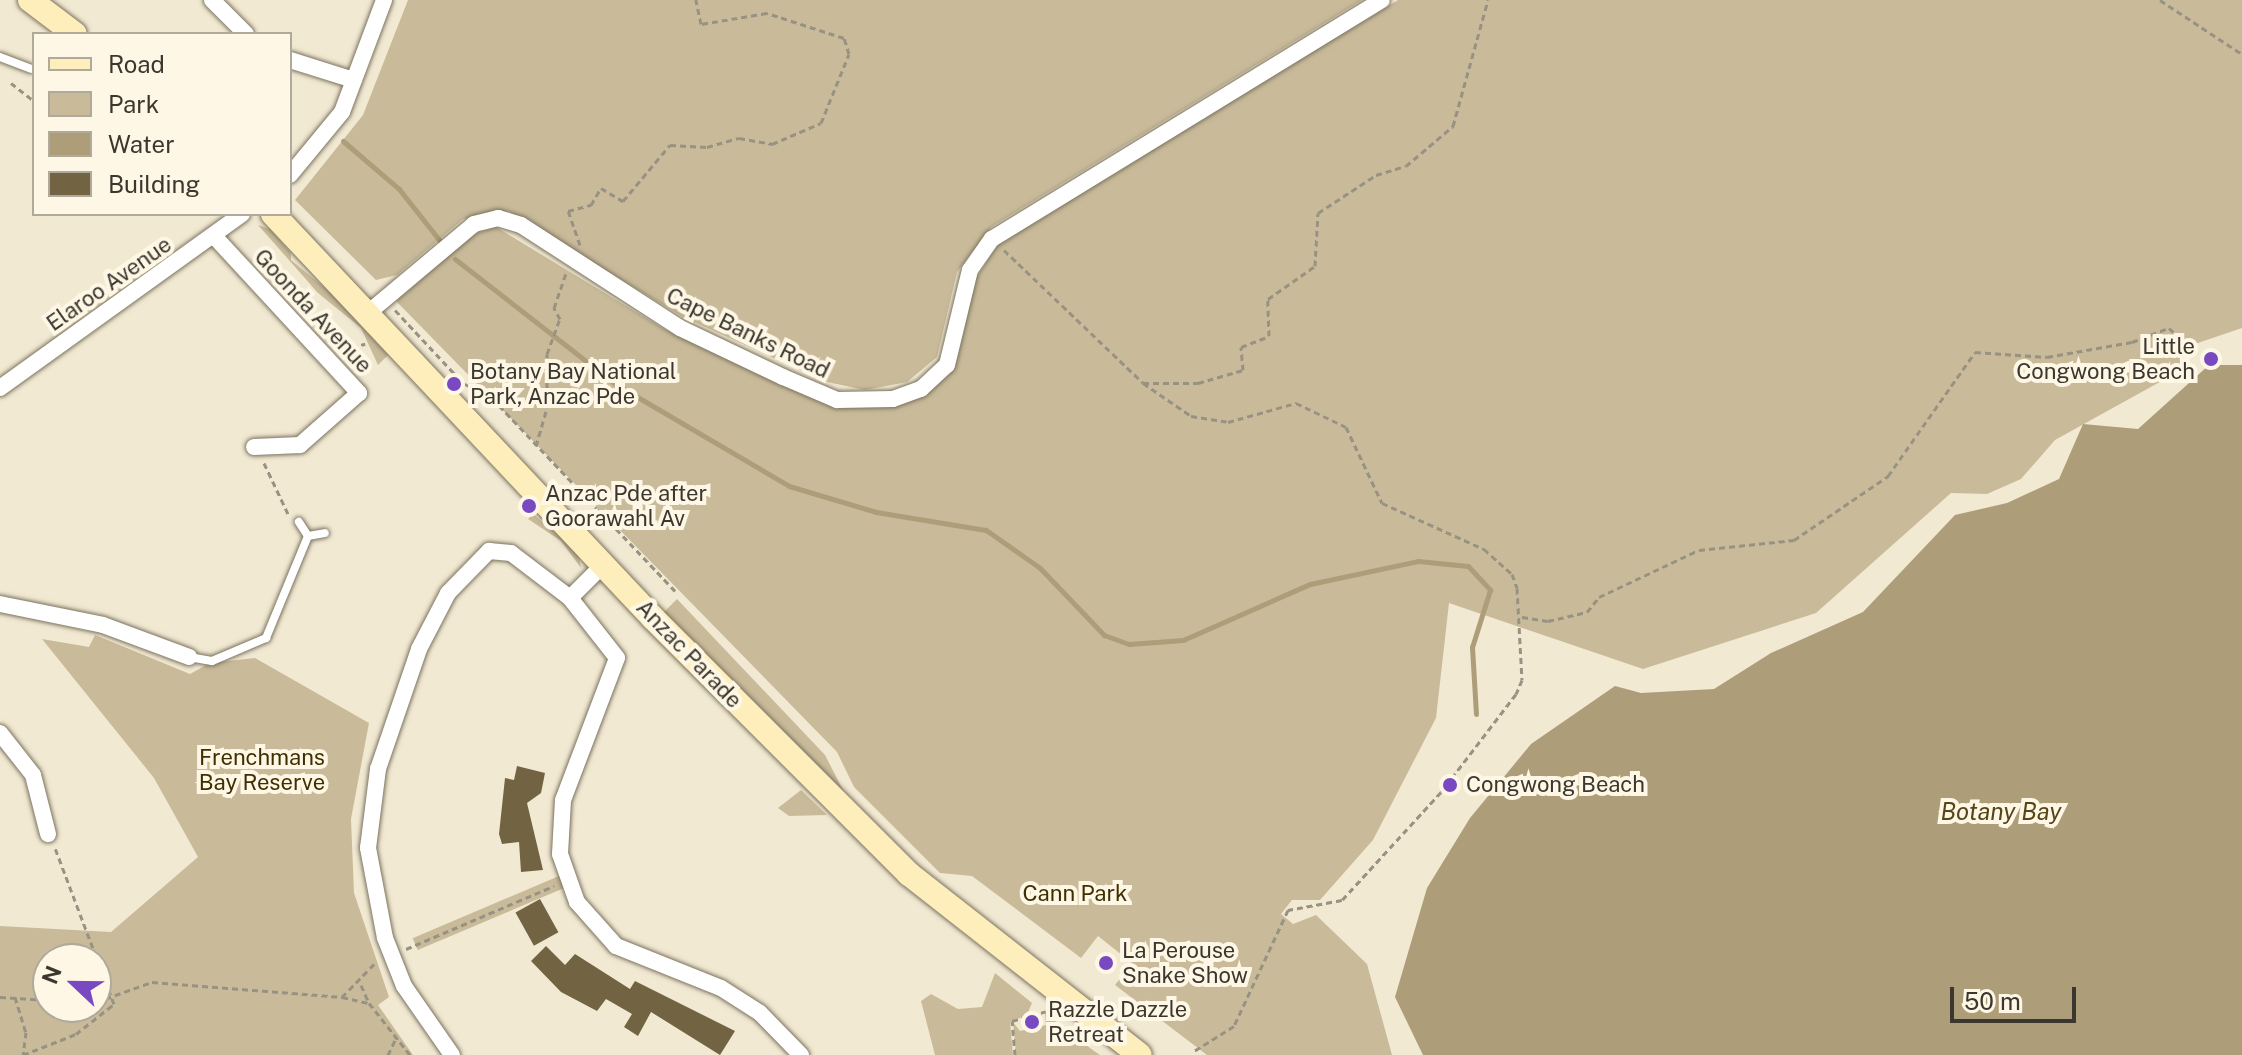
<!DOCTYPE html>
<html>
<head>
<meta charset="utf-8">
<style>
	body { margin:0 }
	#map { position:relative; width:2242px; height:1055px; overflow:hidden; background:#f2e9d3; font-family:"Public Sans",sans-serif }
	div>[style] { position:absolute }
	.green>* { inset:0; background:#c9bb9a; transform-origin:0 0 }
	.water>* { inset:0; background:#ad9e79 }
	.stream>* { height:5px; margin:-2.5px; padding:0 2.5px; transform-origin:2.5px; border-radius:2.5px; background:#ad9e79 }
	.building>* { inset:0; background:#726442; transform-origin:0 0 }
	.path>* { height:3px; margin-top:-1.5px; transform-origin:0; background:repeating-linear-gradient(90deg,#989282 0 6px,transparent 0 10px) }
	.roads { filter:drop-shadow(0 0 2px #7b735f) drop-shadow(0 0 2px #7b735f) }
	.lane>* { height:8px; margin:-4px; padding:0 4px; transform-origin:4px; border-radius:4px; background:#fff }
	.street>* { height:16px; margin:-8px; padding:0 8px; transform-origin:8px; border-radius:8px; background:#fff }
	.secondary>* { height:24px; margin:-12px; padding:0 12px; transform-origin:12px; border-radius:12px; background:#feeebb }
	.dots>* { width:22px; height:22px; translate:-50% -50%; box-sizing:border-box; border:4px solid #fef7e5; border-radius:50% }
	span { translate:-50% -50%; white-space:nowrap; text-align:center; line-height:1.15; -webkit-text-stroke:8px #fef7e5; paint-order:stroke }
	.street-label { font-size:22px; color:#3b372f }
	.poi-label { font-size:22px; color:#3b372f }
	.right { translate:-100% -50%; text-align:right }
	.left { translate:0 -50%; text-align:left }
	.park-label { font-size:22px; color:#3f2f00 }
	.water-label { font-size:24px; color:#564517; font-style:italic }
	.legend { position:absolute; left:32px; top:32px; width:260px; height:184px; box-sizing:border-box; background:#fef7e5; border:2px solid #b0aa9c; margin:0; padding:10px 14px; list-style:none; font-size:24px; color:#3b372f }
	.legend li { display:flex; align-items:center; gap:16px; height:40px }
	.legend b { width:40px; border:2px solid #b0aa9c }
	.north { position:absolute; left:32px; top:943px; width:80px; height:80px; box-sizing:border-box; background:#fef7e5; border:2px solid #b0aa9c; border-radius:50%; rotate:292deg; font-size:22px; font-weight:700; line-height:32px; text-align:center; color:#3b372f }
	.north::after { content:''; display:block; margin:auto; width:28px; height:36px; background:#7849c1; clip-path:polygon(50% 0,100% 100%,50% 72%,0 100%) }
	.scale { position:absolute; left:1950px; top:987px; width:126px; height:36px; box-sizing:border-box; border:4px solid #3b372f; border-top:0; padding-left:10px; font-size:24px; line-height:28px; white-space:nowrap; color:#3b372f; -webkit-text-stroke:6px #fef7e5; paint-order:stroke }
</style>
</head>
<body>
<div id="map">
	<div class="green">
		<div style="clip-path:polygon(408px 0,1362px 0,991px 227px,957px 272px,937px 357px,907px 382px,865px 390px,827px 382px,683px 317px,508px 211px,463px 219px,397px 275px,376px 280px,295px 200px,363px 115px)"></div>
		<div style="clip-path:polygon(1398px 0,2242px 0,2242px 328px,2189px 346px,2176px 373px,2055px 440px,2021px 479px,1987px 494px,1951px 493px,1816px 613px,1643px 669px,1449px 603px,1436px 718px,1373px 840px,1320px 900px,1292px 900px,1281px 914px,1293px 924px,1316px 915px,1367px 964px,1392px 1055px,1207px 1055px,1115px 985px,1132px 963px,1098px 936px,1081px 958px,972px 876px,940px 873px,854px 787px,837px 752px,396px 301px,473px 234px,496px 227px,664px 329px,830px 405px,895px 407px,933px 389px,951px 368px,973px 283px,1000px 241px)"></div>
		<div style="clip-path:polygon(258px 225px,270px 229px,291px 253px,291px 260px,331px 293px,388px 355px,378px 365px,361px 328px,318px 293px)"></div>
		<div style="clip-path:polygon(533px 514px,578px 552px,581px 568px,561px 541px,528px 519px)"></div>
		<div style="clip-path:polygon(677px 599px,825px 755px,844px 792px,921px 869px,662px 614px)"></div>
		<div style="clip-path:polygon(evenodd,95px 635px,190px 674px,210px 663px,255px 658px,369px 723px,351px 819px,354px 893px,389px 997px,378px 1005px,413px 1055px,0 1055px,0 926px,111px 932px,198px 857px,154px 778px,42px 639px,89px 647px,95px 635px,48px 959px,96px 959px,96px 1007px,48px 1007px,48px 959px)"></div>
		<div style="clip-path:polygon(801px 790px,827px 815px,789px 816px,778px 808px)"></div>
		<div style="left:559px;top:876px;width:13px;height:159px;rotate:67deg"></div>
		<div style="clip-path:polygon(995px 973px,1032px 1003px,1027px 1015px,1010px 1022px,1013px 1055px,935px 1055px,921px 1001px,931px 994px,958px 1009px,982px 1007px)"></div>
		<div style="clip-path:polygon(1045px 1013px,1094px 1051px,1100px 1055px,1016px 1055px,1013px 1022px,1020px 1031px,1046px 1025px)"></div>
	</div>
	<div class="water">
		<div style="clip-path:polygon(2209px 365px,2242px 365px,2242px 1055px,1423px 1055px,1395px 997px,1427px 888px,1470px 818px,1531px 744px,1615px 686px,1641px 693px,1714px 689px,1771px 653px,1863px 612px,1955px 515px,2007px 503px,2059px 479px,2083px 424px,2138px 429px)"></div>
	</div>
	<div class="stream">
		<div style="left:343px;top:141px;width:74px;rotate:40.6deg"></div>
		<div style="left:399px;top:189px;width:66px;rotate:51.7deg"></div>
		<div style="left:455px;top:259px;width:205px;rotate:37.9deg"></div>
		<div style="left:617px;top:385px;width:199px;rotate:30.4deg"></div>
		<div style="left:789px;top:486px;width:91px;rotate:16.6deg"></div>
		<div style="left:876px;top:512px;width:111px;rotate:9.3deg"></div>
		<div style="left:986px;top:530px;width:66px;rotate:35.1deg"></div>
		<div style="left:1040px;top:568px;width:93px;rotate:46.3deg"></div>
		<div style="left:1104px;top:635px;width:27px;rotate:20deg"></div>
		<div style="left:1129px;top:644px;width:54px;rotate:-4.2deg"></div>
		<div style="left:1183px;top:640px;width:139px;rotate:-23.8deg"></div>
		<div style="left:1310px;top:584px;width:110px;rotate:-12deg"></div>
		<div style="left:1418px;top:561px;width:50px;rotate:5.7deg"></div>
		<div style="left:1468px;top:566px;width:33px;rotate:47deg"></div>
		<div style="left:1490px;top:590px;width:60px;rotate:107.5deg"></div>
		<div style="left:1472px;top:647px;width:67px;rotate:86.6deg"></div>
	</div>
	<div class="building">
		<div style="clip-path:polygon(517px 766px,545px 773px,541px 793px,527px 803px,543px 870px,521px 872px,519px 842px,502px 844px,499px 834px,505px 778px,514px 780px)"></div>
		<div style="left:540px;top:899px;width:38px;height:28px;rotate:61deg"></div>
		<div style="clip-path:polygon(546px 946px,565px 965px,575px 954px,630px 989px,635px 981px,735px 1031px,720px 1055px,651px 1012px,638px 1036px,624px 1027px,632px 1014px,606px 999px,597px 1011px,561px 992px,531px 961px)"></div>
	</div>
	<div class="path">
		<div style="left:2160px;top:0;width:98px;rotate:33.4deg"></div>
		<div style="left:11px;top:83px;width:29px;rotate:38deg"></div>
		<div style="left:580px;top:245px;width:36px;rotate:-109deg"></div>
		<div style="left:568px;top:211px;width:24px;rotate:-15deg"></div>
		<div style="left:591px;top:205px;width:20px;rotate:-60deg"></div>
		<div style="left:601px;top:188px;width:26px;rotate:31deg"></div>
		<div style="left:623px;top:201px;width:73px;rotate:-50deg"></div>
		<div style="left:670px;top:145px;width:37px;rotate:3deg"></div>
		<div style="left:707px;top:147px;width:33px;rotate:-16deg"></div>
		<div style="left:739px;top:138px;width:34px;rotate:10deg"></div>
		<div style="left:772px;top:144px;width:53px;rotate:-23.2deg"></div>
		<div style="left:821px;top:123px;width:74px;rotate:-67.9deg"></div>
		<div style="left:849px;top:54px;width:17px;rotate:-107deg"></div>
		<div style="left:844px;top:38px;width:81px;rotate:-162deg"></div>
		<div style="left:767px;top:13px;width:67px;rotate:170.5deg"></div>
		<div style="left:701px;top:24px;width:25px;rotate:-102deg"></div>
		<div style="left:1004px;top:250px;width:192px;rotate:43.7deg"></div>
		<div style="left:1143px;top:383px;width:58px;rotate:34.5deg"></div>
		<div style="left:1191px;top:416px;width:37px;rotate:9deg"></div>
		<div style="left:1228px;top:422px;width:71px;rotate:-15.6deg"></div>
		<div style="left:1296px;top:403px;width:55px;rotate:25.6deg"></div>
		<div style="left:1346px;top:427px;width:84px;rotate:64.7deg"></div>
		<div style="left:1382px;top:503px;width:112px;rotate:24.3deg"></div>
		<div style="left:1484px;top:549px;width:38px;rotate:42deg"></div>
		<div style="left:1512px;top:574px;width:15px;rotate:70deg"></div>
		<div style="left:1517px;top:588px;width:92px;rotate:86.9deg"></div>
		<div style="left:1522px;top:680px;width:15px;rotate:113deg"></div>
		<div style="left:1516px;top:694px;width:123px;rotate:127.4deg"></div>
		<div style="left:1441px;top:792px;width:147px;rotate:132.5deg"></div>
		<div style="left:1342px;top:900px;width:55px;rotate:169.5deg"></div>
		<div style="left:1288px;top:910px;width:128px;rotate:115deg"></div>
		<div style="left:1234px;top:1026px;width:47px;rotate:148deg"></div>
		<div style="left:395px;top:310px;width:100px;rotate:47deg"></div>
		<div style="left:463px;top:383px;width:33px;rotate:27deg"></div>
		<div style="left:492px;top:398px;width:269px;rotate:46.5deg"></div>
		<div style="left:342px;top:350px;width:24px;rotate:-15deg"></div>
		<div style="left:1143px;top:383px;width:55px"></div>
		<div style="left:1198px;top:383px;width:47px;rotate:-16.1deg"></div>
		<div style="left:1243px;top:370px;width:23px;rotate:-95deg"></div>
		<div style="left:1241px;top:347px;width:30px;rotate:-21deg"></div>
		<div style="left:1269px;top:336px;width:37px;rotate:-92deg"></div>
		<div style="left:1268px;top:299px;width:57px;rotate:-35.1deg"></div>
		<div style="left:1315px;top:266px;width:53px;rotate:-86.8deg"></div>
		<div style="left:1318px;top:213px;width:69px;rotate:-33.2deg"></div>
		<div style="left:1376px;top:175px;width:31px;rotate:-17deg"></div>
		<div style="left:1406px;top:166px;width:62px;rotate:-40.4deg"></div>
		<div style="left:1453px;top:126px;width:131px;rotate:-74.5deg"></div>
		<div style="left:536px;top:446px;width:40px;rotate:-74deg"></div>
		<div style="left:547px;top:408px;width:54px;rotate:-90deg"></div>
		<div style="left:547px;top:354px;width:37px;rotate:-70deg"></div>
		<div style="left:560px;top:319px;width:13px;rotate:-119deg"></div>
		<div style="left:554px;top:308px;width:37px;rotate:-71deg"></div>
		<div style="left:264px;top:463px;width:59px;rotate:64.7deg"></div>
		<div style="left:1522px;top:617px;width:26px;rotate:9deg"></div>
		<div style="left:1548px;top:621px;width:40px;rotate:-13deg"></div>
		<div style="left:1587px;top:612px;width:19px;rotate:-51deg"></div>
		<div style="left:1599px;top:597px;width:110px;rotate:-25.2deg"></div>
		<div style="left:1699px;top:550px;width:96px;rotate:-6deg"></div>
		<div style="left:1794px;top:540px;width:114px;rotate:-34.2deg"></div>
		<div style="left:1888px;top:476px;width:151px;rotate:-54.9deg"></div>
		<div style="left:1975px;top:352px;width:72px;rotate:4deg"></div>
		<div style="left:2047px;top:357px;width:86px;rotate:-10deg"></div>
		<div style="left:2132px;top:342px;width:40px;rotate:-21deg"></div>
		<div style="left:2169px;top:328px;width:27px;rotate:42deg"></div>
		<div style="left:406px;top:949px;width:161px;rotate:-23.1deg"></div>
		<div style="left:361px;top:985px;width:20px;rotate:66deg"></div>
		<div style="left:0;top:997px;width:48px;rotate:3.6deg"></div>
		<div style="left:15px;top:997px;width:37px;rotate:73deg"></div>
		<div style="left:26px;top:1032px;width:23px;rotate:97deg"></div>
		<div style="left:342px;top:997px;width:28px;rotate:13deg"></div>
		<div style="left:369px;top:1003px;width:66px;rotate:51.7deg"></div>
		<div style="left:96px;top:1002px;width:59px;rotate:-19.7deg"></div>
		<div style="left:152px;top:982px;width:191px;rotate:4.5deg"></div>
		<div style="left:342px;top:997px;width:50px;rotate:-45.8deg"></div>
		<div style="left:23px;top:1055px;width:57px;rotate:-21.6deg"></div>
		<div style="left:76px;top:1034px;width:48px;rotate:-38.3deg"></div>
		<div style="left:114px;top:1004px;width:167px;rotate:-110.7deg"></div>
		<div style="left:388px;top:1055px;width:19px;rotate:-65deg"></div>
		<div style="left:1015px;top:1055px;width:34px;rotate:-95deg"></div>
		<div style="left:1012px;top:1021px;width:35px;rotate:-16deg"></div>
	</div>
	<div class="roads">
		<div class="lane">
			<div style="left:0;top:57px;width:33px;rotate:21deg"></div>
			<div style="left:308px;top:536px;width:17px;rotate:-10deg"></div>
			<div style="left:189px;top:657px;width:23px;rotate:10deg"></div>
			<div style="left:212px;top:661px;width:59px;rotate:-23.1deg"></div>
			<div style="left:266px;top:638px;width:110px;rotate:-67.6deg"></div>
			<div style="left:308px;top:536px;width:17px;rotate:-123deg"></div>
		</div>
		<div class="street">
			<div style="left:212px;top:0;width:48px;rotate:45deg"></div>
			<div style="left:290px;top:60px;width:67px;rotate:17.4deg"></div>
			<div style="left:290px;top:175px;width:82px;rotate:-50.5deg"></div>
			<div style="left:342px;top:112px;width:120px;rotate:-69.4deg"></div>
			<div style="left:214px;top:236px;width:214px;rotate:47.3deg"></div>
			<div style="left:359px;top:393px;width:79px;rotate:138.6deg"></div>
			<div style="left:300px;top:445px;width:46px;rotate:177.5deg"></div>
			<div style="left:368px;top:313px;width:138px;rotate:-40deg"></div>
			<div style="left:474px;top:224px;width:25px;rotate:-14deg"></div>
			<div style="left:498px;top:218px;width:24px;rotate:17deg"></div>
			<div style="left:521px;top:225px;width:189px;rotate:32.9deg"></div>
			<div style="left:680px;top:328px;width:114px;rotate:25.4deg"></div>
			<div style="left:783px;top:377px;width:59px;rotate:23.1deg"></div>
			<div style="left:837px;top:400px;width:56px;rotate:-1deg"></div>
			<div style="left:893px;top:399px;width:30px;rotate:-20deg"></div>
			<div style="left:921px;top:389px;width:35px;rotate:-43deg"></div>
			<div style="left:947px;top:365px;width:98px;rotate:-76.4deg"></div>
			<div style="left:970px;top:270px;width:38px;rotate:-55deg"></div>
			<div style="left:992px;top:239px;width:457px;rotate:-31.5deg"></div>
			<div style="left:0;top:388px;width:298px;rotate:-35.7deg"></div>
			<div style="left:570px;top:598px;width:47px;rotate:-45deg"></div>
			<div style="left:0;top:604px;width:105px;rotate:11.5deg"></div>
			<div style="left:103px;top:625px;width:92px;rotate:20.4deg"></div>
			<div style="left:0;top:733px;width:53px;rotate:51.8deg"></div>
			<div style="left:33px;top:775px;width:61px;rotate:75.7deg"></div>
			<div style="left:452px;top:1055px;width:84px;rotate:-124.8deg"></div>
			<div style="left:404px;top:986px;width:52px;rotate:-111.6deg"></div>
			<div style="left:385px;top:938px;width:92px;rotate:-100.7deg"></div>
			<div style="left:368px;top:848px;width:80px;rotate:-82.8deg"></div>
			<div style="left:378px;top:769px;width:127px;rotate:-71.1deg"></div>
			<div style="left:419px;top:649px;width:63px;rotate:-62.6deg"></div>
			<div style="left:448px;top:593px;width:59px;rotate:-45.7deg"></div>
			<div style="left:489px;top:551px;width:22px;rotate:5deg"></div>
			<div style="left:511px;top:553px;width:74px;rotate:37.3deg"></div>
			<div style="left:570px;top:598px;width:76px;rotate:51.9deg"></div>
			<div style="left:617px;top:658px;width:152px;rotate:110.8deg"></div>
			<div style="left:563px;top:800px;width:54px;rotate:93.2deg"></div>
			<div style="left:560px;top:854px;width:51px;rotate:70.5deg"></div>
			<div style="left:577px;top:902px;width:59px;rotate:48.4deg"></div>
			<div style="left:616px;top:946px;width:113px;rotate:21.8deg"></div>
			<div style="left:721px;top:988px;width:46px;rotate:32.7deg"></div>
			<div style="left:760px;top:1013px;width:59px;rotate:45.7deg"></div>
		</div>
		<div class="secondary">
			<div style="left:30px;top:0;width:56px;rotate:37.1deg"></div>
			<div style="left:273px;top:214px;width:555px;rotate:46.75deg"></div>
			<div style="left:653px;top:618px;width:362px;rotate:45deg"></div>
			<div style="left:909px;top:874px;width:293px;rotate:38.1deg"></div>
		</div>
	</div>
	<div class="dots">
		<div style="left:2211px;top:359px;background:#7849c1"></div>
		<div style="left:454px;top:384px;background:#7849c1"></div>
		<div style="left:529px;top:506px;background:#7849c1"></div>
		<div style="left:1450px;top:785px;background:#7849c1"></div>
		<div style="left:1106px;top:963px;background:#7849c1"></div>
		<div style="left:1032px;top:1022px;background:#7849c1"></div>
	</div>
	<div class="street-label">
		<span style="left:109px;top:284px;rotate:-35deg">Elaroo Avenue</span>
		<span style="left:313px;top:311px;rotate:47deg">Goonda Avenue</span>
		<span style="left:748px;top:333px;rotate:26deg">Cape Banks Road</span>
		<span style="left:689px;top:654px;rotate:46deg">Anzac Parade</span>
	</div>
	<div class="poi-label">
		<span class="right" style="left:2195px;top:359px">Little<br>Congwong Beach</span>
		<span class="left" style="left:470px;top:384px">Botany Bay National<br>Park, Anzac Pde</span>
		<span class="left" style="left:545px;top:506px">Anzac Pde after<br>Goorawahl Av</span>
		<span class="left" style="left:1466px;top:785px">Congwong Beach</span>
		<span class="left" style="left:1122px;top:963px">La Perouse<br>Snake Show</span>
		<span class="left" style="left:1048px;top:1022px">Razzle Dazzle<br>Retreat</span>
	</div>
	<div class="park-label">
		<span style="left:262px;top:770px">Frenchmans<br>Bay Reserve</span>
		<span style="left:1075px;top:894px">Cann Park</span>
	</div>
	<div class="water-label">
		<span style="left:2001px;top:812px">Botany Bay</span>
	</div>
	<ul class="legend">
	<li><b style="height:10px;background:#feeebb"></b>Road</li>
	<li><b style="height:22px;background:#c9bb9a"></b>Park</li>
	<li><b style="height:22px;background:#ad9e79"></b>Water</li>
	<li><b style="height:22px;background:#726442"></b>Building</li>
	</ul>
	<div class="north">N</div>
	<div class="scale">50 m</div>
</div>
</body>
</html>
